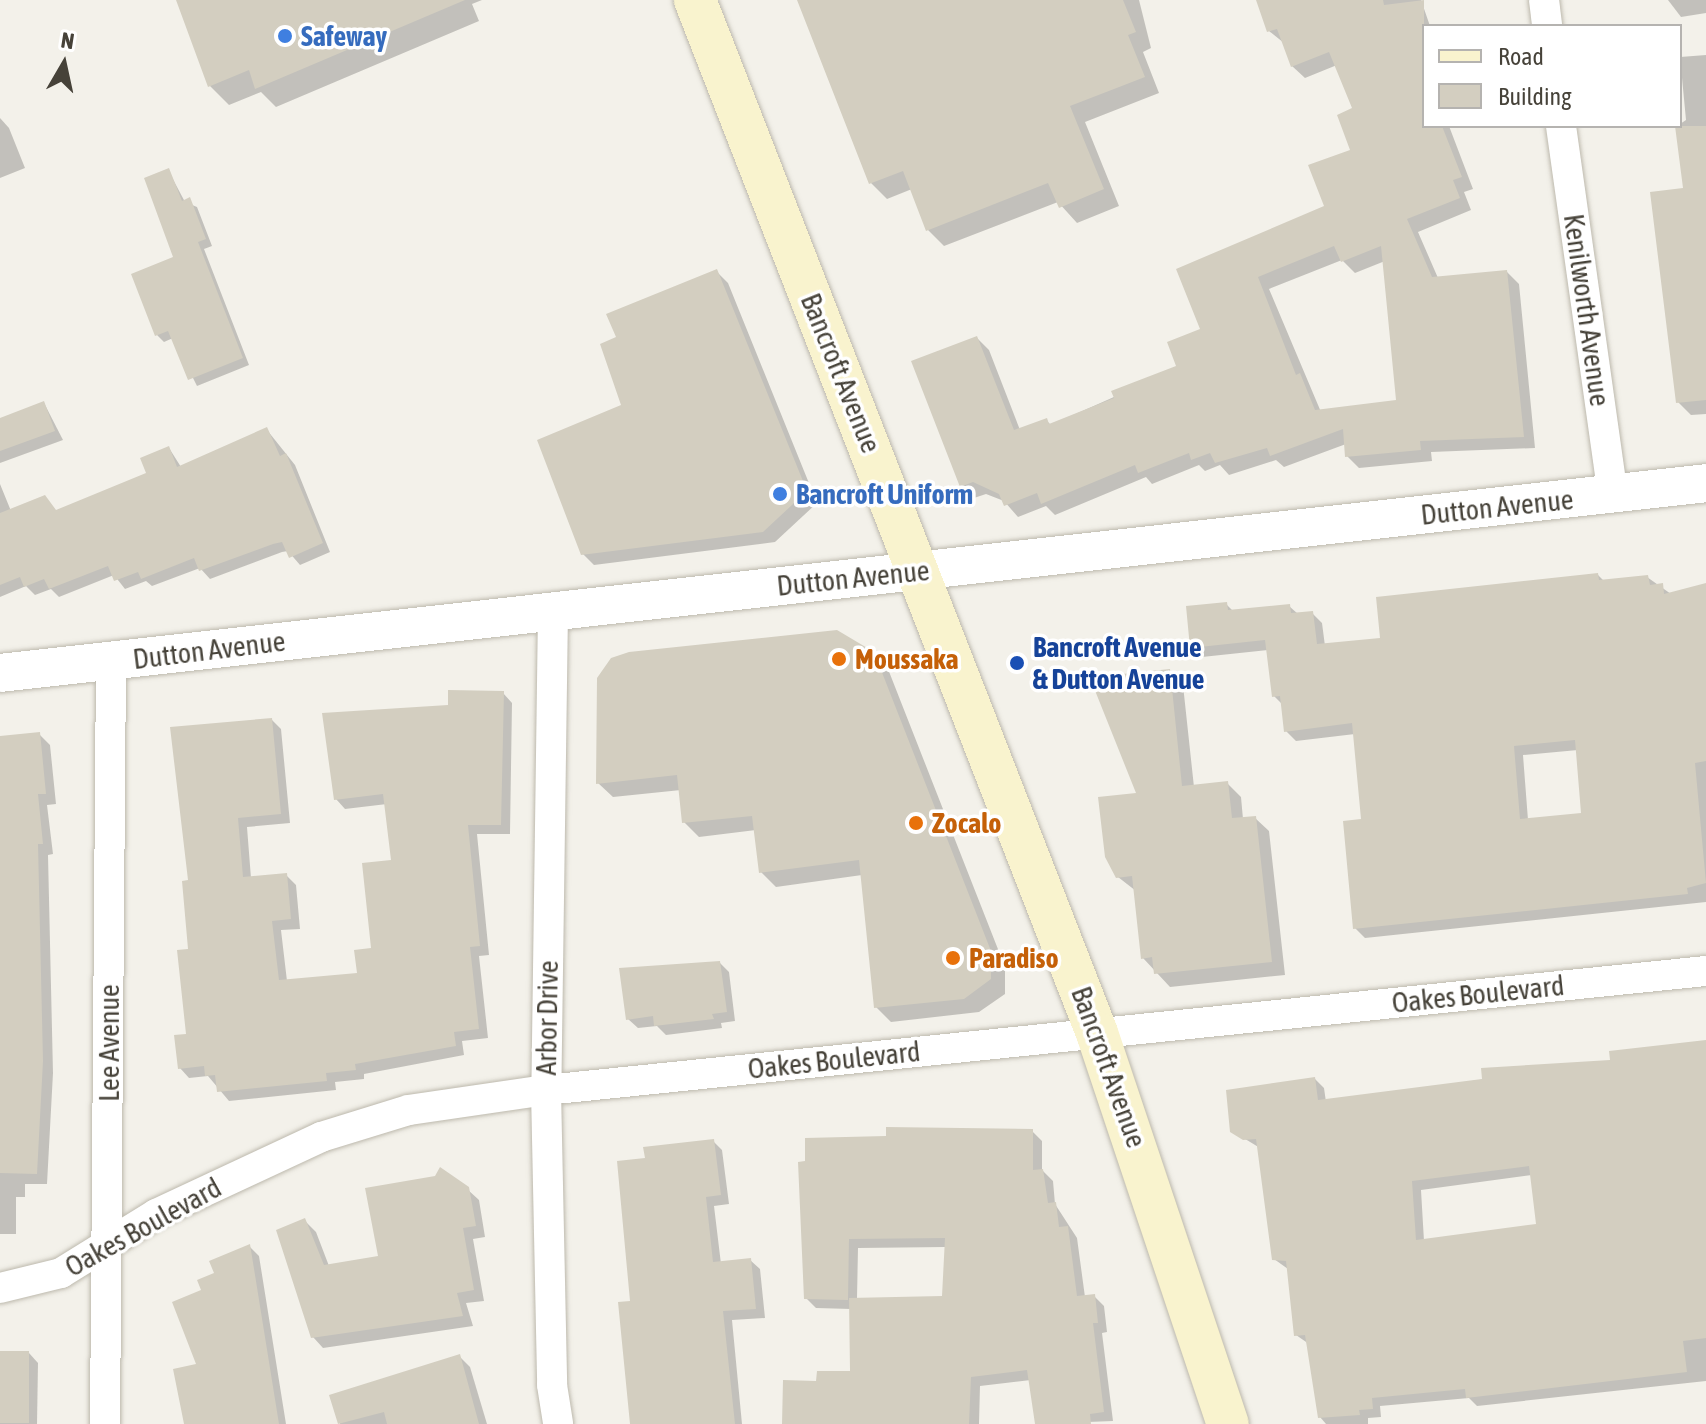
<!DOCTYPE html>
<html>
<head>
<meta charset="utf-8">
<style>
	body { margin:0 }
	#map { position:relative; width:1706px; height:1424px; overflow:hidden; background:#f3f1ea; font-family:"Asap Condensed",sans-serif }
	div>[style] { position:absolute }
	.shadow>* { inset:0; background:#0003 }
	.building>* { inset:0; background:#d3cec0; transform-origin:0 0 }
	.roads { filter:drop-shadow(0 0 2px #bdb9ad) drop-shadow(0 0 2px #bdb9ad) }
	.minor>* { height:30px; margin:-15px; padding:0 15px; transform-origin:15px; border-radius:15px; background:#fff }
	.tertiary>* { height:38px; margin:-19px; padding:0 19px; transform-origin:19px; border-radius:19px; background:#fff }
	.secondary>* { height:42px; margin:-21px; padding:0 21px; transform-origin:21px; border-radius:21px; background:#f9f3ce }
	.dots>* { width:22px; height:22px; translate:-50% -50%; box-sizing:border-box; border:4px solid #fff; border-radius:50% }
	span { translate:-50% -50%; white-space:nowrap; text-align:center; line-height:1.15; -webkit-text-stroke:7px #fff; paint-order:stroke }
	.shop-label { font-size:28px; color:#366cbe; font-weight:700 }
	.left { translate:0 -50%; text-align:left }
	.street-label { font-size:28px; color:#464239 }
	.transit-label { font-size:28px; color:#164399; font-weight:700 }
	.food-label { font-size:28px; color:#c56008; font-weight:700 }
	.legend { position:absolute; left:1422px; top:24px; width:260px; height:104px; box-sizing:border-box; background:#fff; border:2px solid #b5b3b0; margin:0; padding:10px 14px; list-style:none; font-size:24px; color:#464239 }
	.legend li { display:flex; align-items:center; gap:16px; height:40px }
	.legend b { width:40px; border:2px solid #b5b3b0 }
	.north { position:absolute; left:24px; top:24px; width:80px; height:80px; -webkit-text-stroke:6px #fff; paint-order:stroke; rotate:9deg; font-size:22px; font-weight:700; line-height:32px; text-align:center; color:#464239 }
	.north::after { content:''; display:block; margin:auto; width:28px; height:36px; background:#464239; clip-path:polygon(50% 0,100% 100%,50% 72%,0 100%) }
</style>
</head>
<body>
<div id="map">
	<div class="shadow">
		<div style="clip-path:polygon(179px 0,482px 0,472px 4px,479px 21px,276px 107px,261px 92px,229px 105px,210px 86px)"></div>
		<div style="clip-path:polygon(803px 0,1139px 0,1151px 48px,1143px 52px,1159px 93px,1085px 122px,1119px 206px,1077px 223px,1058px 202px,944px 246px,928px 230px,912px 189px,887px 199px,871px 183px)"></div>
		<div style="clip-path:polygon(evenodd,1261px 0,1421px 0,1430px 26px,1424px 26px,1424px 126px,1449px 126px,1473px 189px,1464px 192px,1471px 210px,1418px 232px,1438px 278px,1507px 272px,1519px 284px,1535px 448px,1431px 452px,1432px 461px,1359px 468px,1347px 456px,1346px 444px,1284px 467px,1276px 460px,1229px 475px,1220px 465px,1205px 471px,1199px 465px,1152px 484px,1146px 477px,1055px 515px,1046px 506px,1018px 517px,1004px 501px,986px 494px,974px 498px,962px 486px,913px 362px,977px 338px,989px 350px,1020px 430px,1046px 420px,1051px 425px,1179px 368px,1203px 330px,1326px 208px,1353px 151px,1355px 109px,1337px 65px,1305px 78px,1292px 66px,1284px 43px,1269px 31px,1261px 0,1342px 260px,1355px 273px,1385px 261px,1398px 402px,1321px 412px,1269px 289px,1342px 260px)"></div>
		<div style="clip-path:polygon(1668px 0,1706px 0,1706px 13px,1681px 17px)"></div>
		<div style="clip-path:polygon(1706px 55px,1706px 414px,1691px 415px,1678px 402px,1685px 189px,1677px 126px,1686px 120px,1680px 57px)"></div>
		<div style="clip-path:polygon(0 118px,9px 128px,25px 168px,0 178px)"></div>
		<div style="clip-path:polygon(168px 170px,185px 202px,197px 207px,212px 246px,204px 249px,249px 365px,197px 386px,173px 338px,164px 342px,157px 335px,176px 258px)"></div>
		<div style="clip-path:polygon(717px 272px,728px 283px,817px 503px,775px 542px,594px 565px,583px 554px,623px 406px,618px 338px)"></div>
		<div style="clip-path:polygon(44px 403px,63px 440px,0 463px,0 420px)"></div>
		<div style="clip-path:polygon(267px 430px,295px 465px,330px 552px,300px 565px,288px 551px,282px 552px,210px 579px,200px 568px,152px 586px,146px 581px,125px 589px,114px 575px,59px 597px,51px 589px,35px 595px,26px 586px,0 597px,0 484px,11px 511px,45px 498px,57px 512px,148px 474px,169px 448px,181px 467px)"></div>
		<div style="clip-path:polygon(evenodd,1598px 575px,1605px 582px,1647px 577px,1671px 594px,1706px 588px,1706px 902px,1365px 938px,1355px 928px,1363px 821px,1355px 734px,1296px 741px,1286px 731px,1283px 705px,1274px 696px,1268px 650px,1202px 657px,1192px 647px,1226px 604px,1234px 612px,1289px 606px,1298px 614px,1312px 613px,1322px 623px,1325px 646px,1382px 639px,1598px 575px,1578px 750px,1583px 815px,1528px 820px,1523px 755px,1578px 750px)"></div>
		<div style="clip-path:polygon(873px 654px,888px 669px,1005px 967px,1005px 994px,979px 1012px,891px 1022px,876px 1007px,862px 875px,776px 887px,761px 872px,756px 830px,699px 837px,684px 822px,681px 790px,613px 797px,598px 783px)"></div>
		<div style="clip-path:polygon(1169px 671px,1183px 685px,1194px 787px,1227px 783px,1241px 797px,1243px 819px,1255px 818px,1269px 831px,1285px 975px,1170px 987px,1143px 958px,1136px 891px,1118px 877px)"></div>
		<div style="clip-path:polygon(503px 693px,512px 703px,510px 834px,477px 834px,489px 955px,479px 956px,488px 1038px,462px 1041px,464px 1055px,364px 1074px,364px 1079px,335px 1082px,336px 1090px,229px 1101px,208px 1076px,189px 1078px,180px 1068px,188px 1035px,191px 882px,272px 720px,281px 729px,290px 823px,247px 827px,251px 878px,286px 875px,296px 885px,300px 929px,281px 930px,287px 981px,359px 975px,374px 950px,393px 862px,387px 804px,345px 809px,336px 799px,450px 707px)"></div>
		<div style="clip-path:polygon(39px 734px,50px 745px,56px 804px,47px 805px,53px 854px,48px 855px,53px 1073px,47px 1184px,25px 1184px,25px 1197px,16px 1197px,16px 1234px,0 1234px,0 738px)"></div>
		<div style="clip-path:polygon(720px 963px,729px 972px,735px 1021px,721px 1023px,722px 1028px,666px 1035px,657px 1026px,638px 1028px,628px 1019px)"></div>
		<div style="clip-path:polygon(evenodd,1706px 1042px,1706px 1381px,1477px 1406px,1469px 1398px,1380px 1406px,1381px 1417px,1368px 1418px,1368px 1424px,1326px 1424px,1320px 1417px,1309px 1344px,1296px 1335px,1288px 1269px,1274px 1259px,1260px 1148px,1232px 1131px,1315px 1079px,1324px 1088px,1326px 1102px,1612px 1061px,1706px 1042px,1532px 1175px,1538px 1226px,1424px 1241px,1421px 1190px,1532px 1175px)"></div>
		<div style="clip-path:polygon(evenodd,1032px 1131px,1042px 1141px,1042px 1170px,1053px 1181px,1055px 1204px,1077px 1238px,1085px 1297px,1094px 1296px,1104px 1306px,1107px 1332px,1102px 1333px,1113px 1421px,1037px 1424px,1031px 1380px,980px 1386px,979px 1424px,784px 1424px,818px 1383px,852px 1374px,851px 1309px,816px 1308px,806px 1298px,800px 1163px,1032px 1131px,946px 1247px,944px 1298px,857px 1299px,858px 1248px,946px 1247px)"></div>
		<div style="clip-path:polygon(713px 1141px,722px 1150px,729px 1204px,714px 1206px,721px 1264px,750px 1260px,760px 1269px,765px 1318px,732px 1320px,742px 1424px,632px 1424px,632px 1303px,647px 1160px)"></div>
		<div style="clip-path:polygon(467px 1189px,479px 1200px,485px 1237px,473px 1239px,484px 1301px,466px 1303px,473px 1326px,323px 1348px,313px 1337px,305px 1221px,316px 1232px,329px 1266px,380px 1258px)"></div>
		<div style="clip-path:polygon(249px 1246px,259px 1256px,286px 1424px,186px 1424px,199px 1366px,204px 1291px)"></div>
		<div style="clip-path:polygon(0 1353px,29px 1353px,38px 1363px,37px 1424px,0 1424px)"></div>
		<div style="clip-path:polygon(460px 1357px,470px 1367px,487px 1424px,340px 1424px,331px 1397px)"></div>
	</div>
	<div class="building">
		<div style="clip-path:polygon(176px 0,465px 0,255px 89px,249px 70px,208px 87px)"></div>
		<div style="clip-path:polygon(797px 0,1123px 0,1136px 32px,1128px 35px,1145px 77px,1070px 106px,1104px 189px,1059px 208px,1048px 183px,926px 231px,903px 171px,869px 184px)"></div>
		<div style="clip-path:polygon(evenodd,1256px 0,1383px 0,1384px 5px,1424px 0,1424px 126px,1442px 126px,1462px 177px,1453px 180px,1460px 198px,1407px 219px,1432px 277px,1507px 270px,1524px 437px,1420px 441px,1421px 450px,1345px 457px,1343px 429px,1270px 456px,1267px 448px,1215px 463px,1210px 453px,1191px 460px,1189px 453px,1138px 473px,1135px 465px,1041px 504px,1037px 493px,1004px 506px,999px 494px,973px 482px,960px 487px,911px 361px,977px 336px,1014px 430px,1047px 418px,1049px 424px,1114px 398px,1111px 391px,1176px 366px,1167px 342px,1200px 329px,1176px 269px,1324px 206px,1308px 165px,1350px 150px,1337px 115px,1352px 108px,1329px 52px,1291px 67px,1277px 29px,1267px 32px,1256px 0,1334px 246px,1341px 262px,1381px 246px,1396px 400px,1315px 410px,1300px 373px,1296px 375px,1258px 277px,1334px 246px)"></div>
		<div style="clip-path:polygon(1675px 126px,1706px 126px,1706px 400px,1676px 403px,1650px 192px,1683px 188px)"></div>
		<div style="clip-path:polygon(169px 168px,182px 201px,190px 197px,206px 239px,198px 242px,243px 358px,188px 380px,168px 331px,155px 336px,131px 274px,173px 257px,144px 178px)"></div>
		<div style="clip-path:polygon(717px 269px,807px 491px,763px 532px,581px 555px,537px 440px,621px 405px,600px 344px,616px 337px,606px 314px)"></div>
		<div style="clip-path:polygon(44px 401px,55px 431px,0 451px,0 418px)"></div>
		<div style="clip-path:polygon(267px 427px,280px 456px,286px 453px,323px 543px,289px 558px,282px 542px,273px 544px,199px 571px,194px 558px,141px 579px,138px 572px,114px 581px,108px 566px,49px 589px,44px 579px,24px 587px,20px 577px,0 585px,0 513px,45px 495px,56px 510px,146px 473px,140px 458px,169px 446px,177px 467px)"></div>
		<div style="clip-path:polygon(evenodd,1598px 573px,1599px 580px,1648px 575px,1650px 585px,1663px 583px,1664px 594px,1706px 583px,1706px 761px,1695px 763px,1706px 883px,1687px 888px,1688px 894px,1353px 929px,1343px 821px,1361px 819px,1352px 723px,1284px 732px,1280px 696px,1272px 697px,1265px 640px,1190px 648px,1186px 606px,1227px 602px,1228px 610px,1290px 604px,1291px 613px,1313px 611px,1317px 644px,1380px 638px,1376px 597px,1598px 573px,1575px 740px,1581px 813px,1520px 819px,1514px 746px,1575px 740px)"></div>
		<div style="clip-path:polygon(837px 630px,874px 652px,991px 951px,991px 979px,964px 999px,874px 1008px,859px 860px,759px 873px,752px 816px,682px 823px,677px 775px,596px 784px,597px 678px,611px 658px,629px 652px)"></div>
		<div style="clip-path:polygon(1170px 669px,1182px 786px,1228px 781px,1232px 818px,1256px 816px,1272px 962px,1154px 974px,1152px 957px,1141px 959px,1132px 876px,1116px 878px,1105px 857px,1098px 797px,1136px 793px,1094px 688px,1103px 676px)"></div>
		<div style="clip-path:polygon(448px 690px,504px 691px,501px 825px,468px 825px,480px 946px,470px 947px,479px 1029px,454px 1032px,456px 1046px,355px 1064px,356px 1070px,326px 1073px,327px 1081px,217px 1092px,215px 1075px,205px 1076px,204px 1066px,178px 1069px,174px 1035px,186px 1034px,177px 950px,188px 949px,182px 881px,188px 880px,170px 727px,272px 718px,281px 814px,238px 818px,243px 877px,287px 873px,291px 919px,272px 921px,279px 980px,357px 973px,354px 950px,371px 948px,362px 863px,391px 860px,383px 794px,334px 800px,322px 713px,448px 705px)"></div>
		<div style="clip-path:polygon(40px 732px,46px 794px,38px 794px,43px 844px,38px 844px,43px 1061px,37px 1174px,0 1173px,0 736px)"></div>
		<div style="clip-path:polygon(720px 961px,727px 1012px,712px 1014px,714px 1019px,654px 1026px,653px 1016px,626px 1020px,619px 968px)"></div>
		<div style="clip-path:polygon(evenodd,1706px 1040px,1706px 1338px,1683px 1341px,1687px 1372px,1466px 1398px,1465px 1389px,1372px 1398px,1373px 1409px,1359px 1410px,1360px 1415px,1318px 1418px,1305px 1335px,1294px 1336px,1286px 1261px,1272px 1260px,1256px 1139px,1243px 1140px,1230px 1132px,1226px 1090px,1315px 1077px,1318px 1100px,1482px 1079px,1481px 1068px,1610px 1060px,1609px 1051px,1706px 1040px,1529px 1166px,1536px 1224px,1416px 1240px,1412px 1181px,1529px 1166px)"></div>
		<div style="clip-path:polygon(886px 1127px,1033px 1129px,1033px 1170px,1043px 1169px,1048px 1203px,1056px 1202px,1059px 1227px,1068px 1226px,1077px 1296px,1095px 1294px,1098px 1323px,1093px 1323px,1104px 1412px,1090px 1414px,1091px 1424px,1035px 1424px,1027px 1370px,971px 1377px,969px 1424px,782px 1424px,783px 1380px,816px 1381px,817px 1371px,850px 1371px,849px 1298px,942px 1296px,945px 1238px,849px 1239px,848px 1300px,804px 1299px,798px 1162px,805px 1161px,805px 1138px,886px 1136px)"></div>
		<div style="clip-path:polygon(714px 1139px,721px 1195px,706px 1197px,713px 1262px,751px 1258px,756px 1309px,723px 1311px,735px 1424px,630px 1424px,618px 1302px,630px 1301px,617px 1161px,645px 1158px,643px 1147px)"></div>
		<div style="clip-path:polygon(440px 1167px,469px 1187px,476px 1226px,463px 1228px,474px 1290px,457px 1293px,463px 1316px,311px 1338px,276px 1230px,305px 1218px,324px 1265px,378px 1256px,365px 1188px,435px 1176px)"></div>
		<div style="clip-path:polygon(250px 1244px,279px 1424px,184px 1424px,173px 1369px,196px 1364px,172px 1302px,201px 1290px,197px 1280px,214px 1273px,209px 1261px)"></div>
		<div style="left:0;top:1351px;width:29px;height:72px"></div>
		<div style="clip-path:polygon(460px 1354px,479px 1424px,387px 1424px,384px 1412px,338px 1424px,329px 1395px)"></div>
	</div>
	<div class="roads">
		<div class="minor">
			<div style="left:1544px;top:0;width:26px;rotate:83deg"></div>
			<div style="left:1561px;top:126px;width:372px;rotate:82deg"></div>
			<div style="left:553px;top:611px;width:479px;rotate:90.8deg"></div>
			<div style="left:546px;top:1090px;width:295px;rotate:88.8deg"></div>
			<div style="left:552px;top:1385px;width:39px;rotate:81deg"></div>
			<div style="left:0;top:1288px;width:63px;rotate:-13.8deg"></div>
			<div style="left:61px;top:1273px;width:112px;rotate:-31.8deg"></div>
			<div style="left:156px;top:1214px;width:182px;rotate:-25deg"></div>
			<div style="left:321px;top:1137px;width:92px;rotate:-17.1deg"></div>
			<div style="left:409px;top:1110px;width:138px;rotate:-8.3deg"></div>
			<div style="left:546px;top:1090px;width:1166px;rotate:-5.86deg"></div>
			<div style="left:105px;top:1424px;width:763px;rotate:-89.55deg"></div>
		</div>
		<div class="tertiary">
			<div style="left:0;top:673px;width:1717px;rotate:-6.35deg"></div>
		</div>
		<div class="secondary">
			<div style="left:695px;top:0;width:1108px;rotate:68.74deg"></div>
			<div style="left:1097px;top:1033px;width:412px;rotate:71.5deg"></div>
		</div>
	</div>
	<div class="dots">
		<div style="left:285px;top:36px;background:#3f7fe0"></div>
		<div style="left:780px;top:494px;background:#3f7fe0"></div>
		<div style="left:839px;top:659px;background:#e8710a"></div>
		<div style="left:1017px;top:663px;background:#1a4fb4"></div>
		<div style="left:916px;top:823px;background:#e8710a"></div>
		<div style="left:953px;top:958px;background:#e8710a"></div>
	</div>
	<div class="shop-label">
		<span class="left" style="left:301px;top:36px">Safeway</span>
		<span class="left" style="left:796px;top:494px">Bancroft Uniform</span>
	</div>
	<div class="street-label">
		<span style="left:1587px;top:310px;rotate:82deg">Kenilworth Avenue</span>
		<span style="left:841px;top:373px;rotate:68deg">Bancroft Avenue</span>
		<span style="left:1497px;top:507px;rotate:-6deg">Dutton Avenue</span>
		<span style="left:853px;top:578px;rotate:-6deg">Dutton Avenue</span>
		<span style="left:209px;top:650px;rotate:-7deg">Dutton Avenue</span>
		<span style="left:1478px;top:994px;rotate:-6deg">Oakes Boulevard</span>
		<span style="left:547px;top:1018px;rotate:-89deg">Arbor Drive</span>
		<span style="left:109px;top:1043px;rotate:-90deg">Lee Avenue</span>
		<span style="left:834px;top:1060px;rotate:-6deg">Oakes Boulevard</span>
		<span style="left:1109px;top:1067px;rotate:70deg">Bancroft Avenue</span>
		<span style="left:143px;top:1227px;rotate:-29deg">Oakes Boulevard</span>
	</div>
	<div class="transit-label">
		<span class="left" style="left:1033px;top:663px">Bancroft Avenue<br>&amp; Dutton Avenue</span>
	</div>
	<div class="food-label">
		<span class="left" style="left:855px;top:659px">Moussaka</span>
		<span class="left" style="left:932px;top:823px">Zocalo</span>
		<span class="left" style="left:969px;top:958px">Paradiso</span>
	</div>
	<ul class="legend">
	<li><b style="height:10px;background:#f9f3ce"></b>Road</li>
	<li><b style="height:22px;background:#d3cec0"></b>Building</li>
	</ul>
	<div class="north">N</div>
</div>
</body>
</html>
